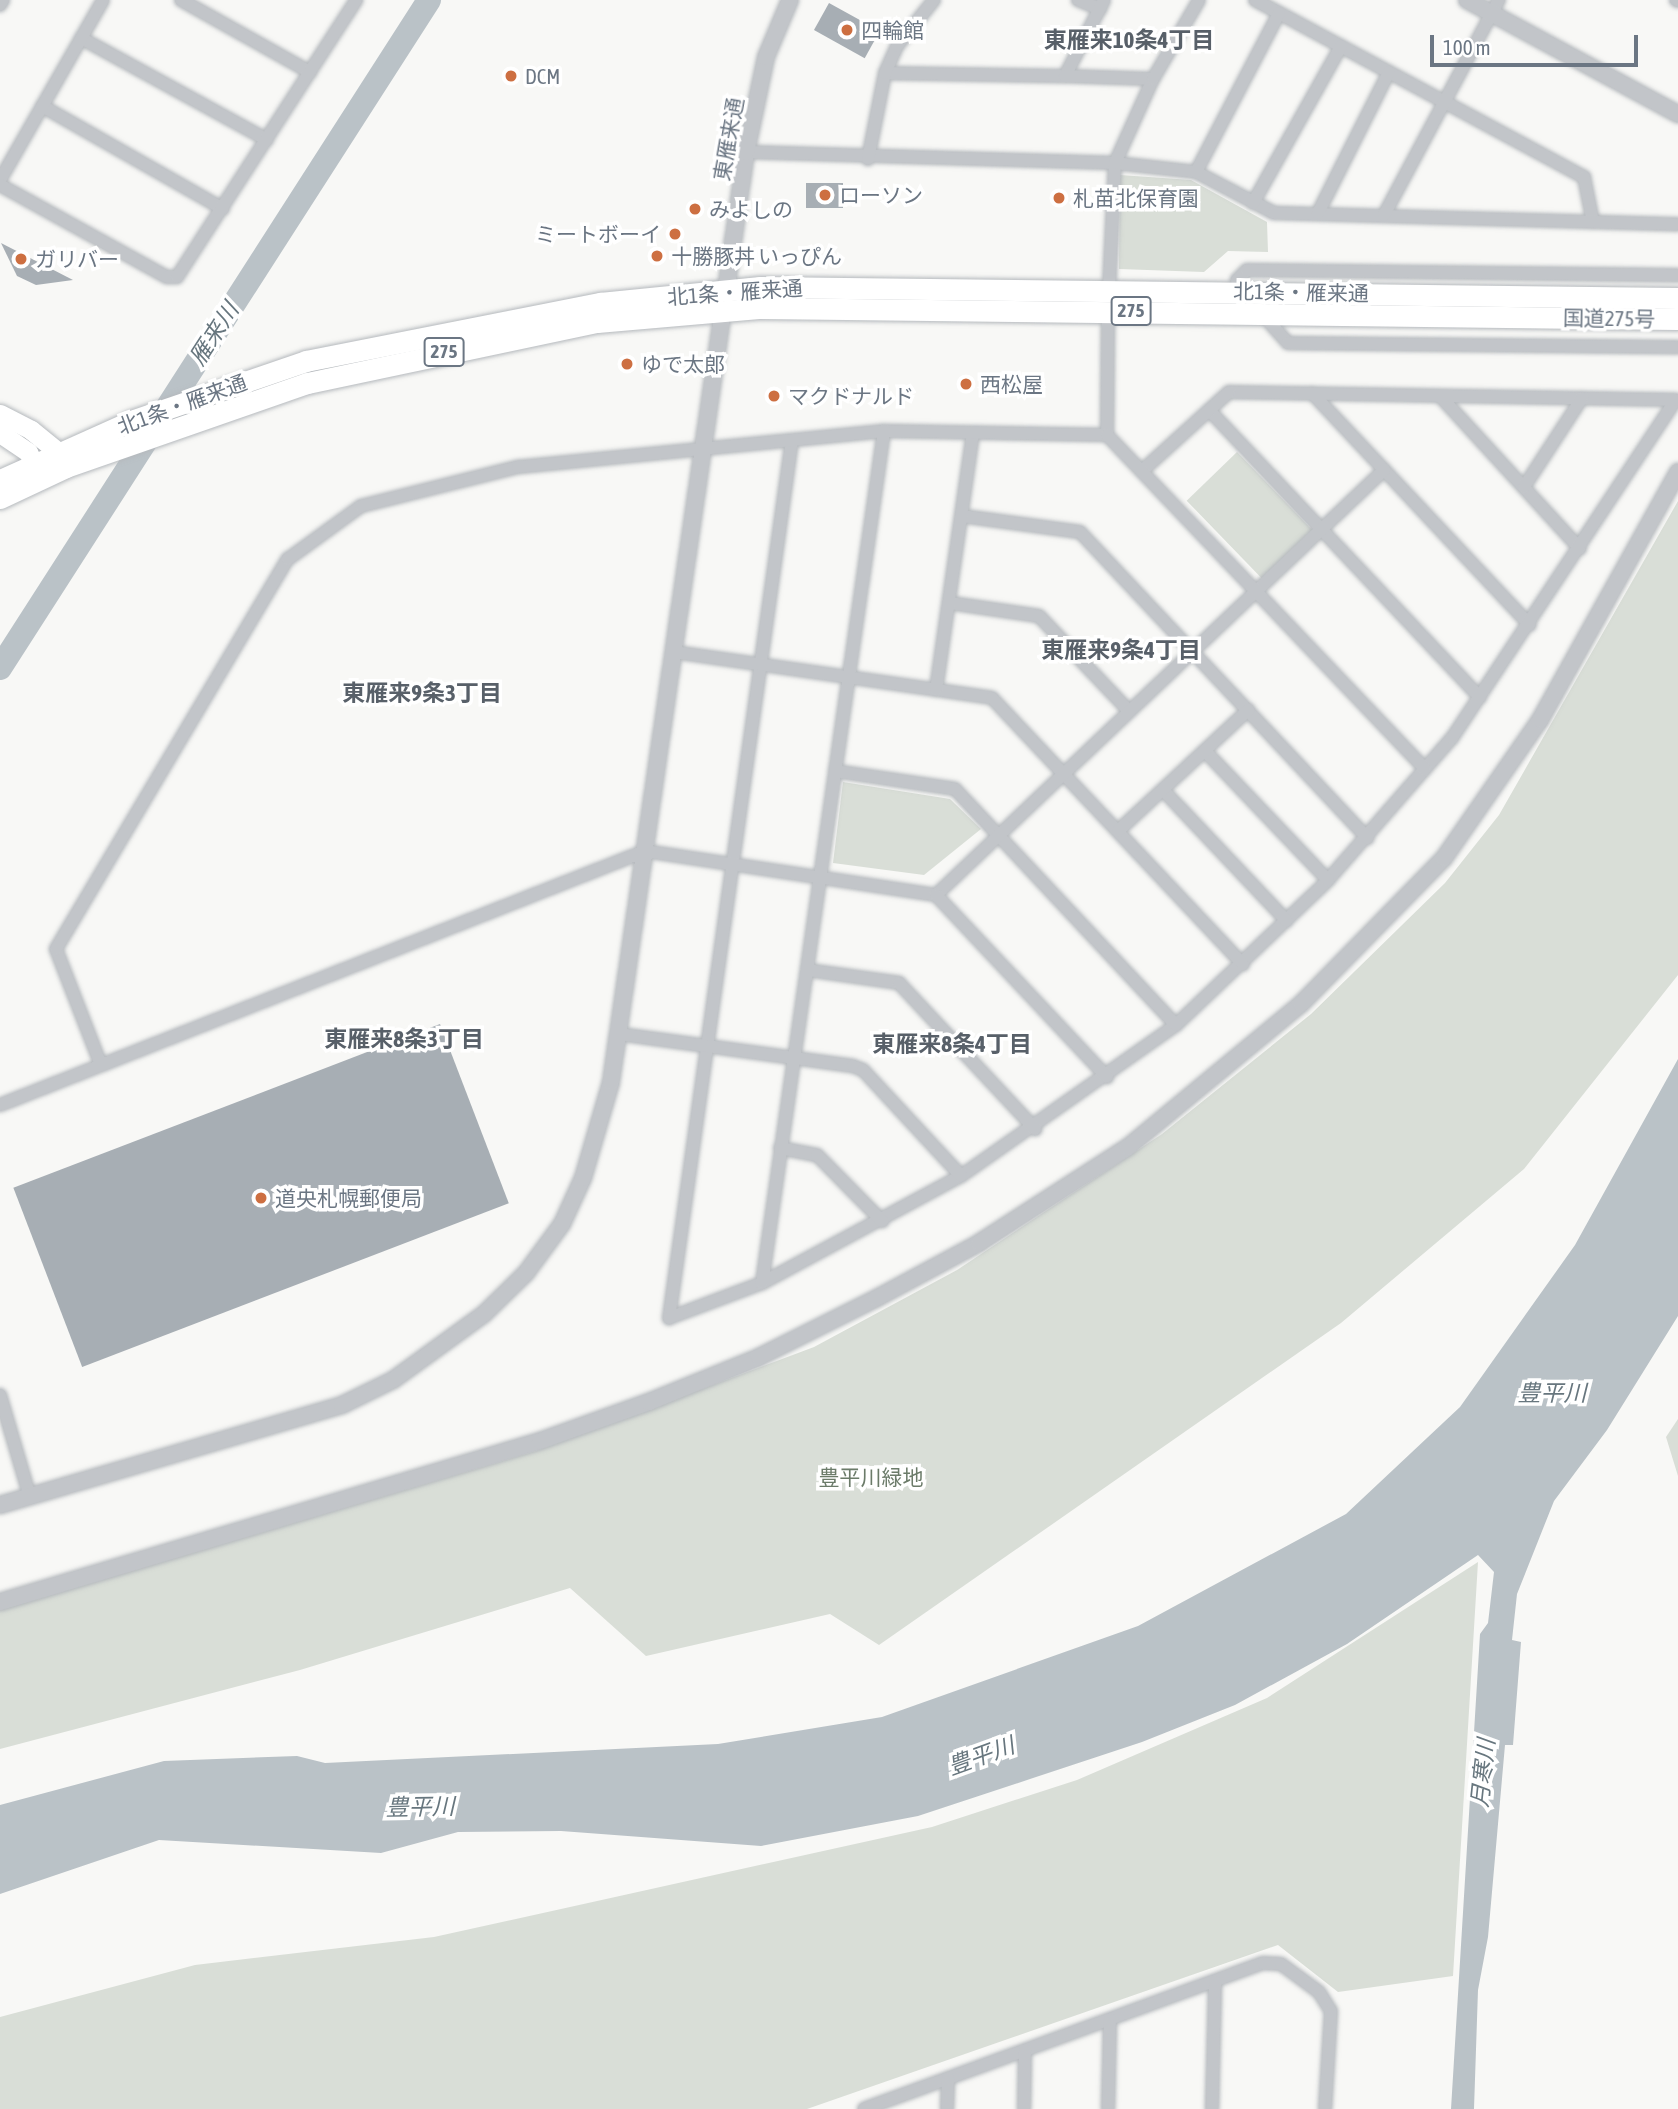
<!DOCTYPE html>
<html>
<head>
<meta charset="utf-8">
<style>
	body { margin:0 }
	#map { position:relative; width:1678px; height:2109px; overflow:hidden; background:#f8f8f6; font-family:"Asap Condensed","Noto Sans JP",sans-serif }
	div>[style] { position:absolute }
	.green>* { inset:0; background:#d9ded7; transform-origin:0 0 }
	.water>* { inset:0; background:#bac2c7 }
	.river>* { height:24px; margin:-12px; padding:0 12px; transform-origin:12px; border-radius:12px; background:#bac2c7 }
	.building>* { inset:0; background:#a7aeb4; transform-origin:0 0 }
	.roads { filter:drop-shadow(0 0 2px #b5b9bd) drop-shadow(0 0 2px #b5b9bd) }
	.minor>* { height:12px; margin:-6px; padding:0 6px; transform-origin:6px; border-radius:6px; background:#c2c5c9 }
	.tertiary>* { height:16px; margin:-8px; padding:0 8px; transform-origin:8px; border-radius:8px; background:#c2c5c9 }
	.secondary>* { height:19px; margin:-9.5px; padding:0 9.5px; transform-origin:9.5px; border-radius:9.5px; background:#fff }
	.trunk>* { height:21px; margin:-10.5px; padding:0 10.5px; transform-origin:10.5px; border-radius:10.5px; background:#fff }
	.dots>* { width:19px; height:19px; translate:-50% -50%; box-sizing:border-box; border:4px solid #fff; border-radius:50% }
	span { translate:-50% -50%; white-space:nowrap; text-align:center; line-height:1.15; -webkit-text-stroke:7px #fff; paint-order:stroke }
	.shield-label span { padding:2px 5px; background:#fff; border:2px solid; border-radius:5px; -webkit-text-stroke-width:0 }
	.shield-label { font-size:19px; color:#6b7683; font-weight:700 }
	.poi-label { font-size:21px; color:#6b7683 }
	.left { translate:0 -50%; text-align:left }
	.right { translate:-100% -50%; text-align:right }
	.street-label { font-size:21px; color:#6b7683 }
	.park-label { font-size:21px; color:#6b7b69 }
	.neighbourhood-label { font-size:23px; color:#586069; font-weight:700 }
	.water-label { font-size:23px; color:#67767e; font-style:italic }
	.scale { position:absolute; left:1430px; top:35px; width:208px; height:32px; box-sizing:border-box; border:4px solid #6b7683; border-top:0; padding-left:9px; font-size:21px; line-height:24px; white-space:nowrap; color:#6b7683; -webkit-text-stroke:5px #fff; paint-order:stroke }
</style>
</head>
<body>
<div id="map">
	<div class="green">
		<div style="clip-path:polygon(1120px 175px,1191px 180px,1267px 222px,1268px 252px,1228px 251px,1204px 272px,1119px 269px)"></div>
		<div style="left:1237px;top:452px;width:108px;height:70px;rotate:46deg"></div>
		<div style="clip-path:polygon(1678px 501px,1678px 975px,1524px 1169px,1341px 1323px,879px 1645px,830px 1614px,646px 1656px,570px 1588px,300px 1670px,0 1749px,0 1610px,536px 1451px,814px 1347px,957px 1270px,1162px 1134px,1311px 1014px,1445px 883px,1499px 815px)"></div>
		<div style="clip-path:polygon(843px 782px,950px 799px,981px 829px,924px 875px,833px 863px)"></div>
		<div style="clip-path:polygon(1678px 1419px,1678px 1476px,1666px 1437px)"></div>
		<div style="clip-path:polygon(1478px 1562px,1453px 1976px,1338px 1992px,1278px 1945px,807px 2109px,0 2109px,0 2017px,195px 1965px,434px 1937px,932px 1827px,1077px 1780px,1267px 1698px)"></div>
	</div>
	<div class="water">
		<div style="clip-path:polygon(1678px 1059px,1678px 1316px,1607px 1430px,1554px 1501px,1517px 1594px,1512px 1640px,1521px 1642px,1513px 1745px,1505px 1745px,1488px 1937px,1478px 1990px,1474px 2109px,1451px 2109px,1480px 1634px,1488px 1623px,1494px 1572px,1478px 1555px,1347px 1644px,1235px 1705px,1142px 1742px,918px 1816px,761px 1846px,561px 1831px,458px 1832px,381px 1853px,159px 1840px,0 1894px,0 1805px,164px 1761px,297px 1756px,325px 1763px,718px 1744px,882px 1717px,1138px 1626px,1346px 1514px,1460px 1407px,1575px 1245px)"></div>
	</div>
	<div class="river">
		<div style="left:0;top:668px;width:794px;rotate:-57.29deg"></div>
	</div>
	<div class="building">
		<div style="left:829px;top:3px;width:58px;height:31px;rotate:29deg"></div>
		<div style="left:806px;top:183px;width:37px;height:25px"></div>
		<div style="clip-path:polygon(1px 243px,73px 280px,36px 285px,17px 276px)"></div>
		<div style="left:440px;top:1024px;width:192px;height:457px;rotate:69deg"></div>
	</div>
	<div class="roads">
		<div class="minor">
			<div style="left:181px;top:0;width:148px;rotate:29.2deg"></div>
			<div style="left:1078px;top:0;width:24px;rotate:22deg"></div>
			<div style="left:1255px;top:0;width:374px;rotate:28.3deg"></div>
			<div style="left:1584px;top:177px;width:46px;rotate:78.7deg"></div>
			<div style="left:1676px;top:0;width:2px;rotate:27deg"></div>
			<div style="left:0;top:5px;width:6px;rotate:-59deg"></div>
			<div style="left:81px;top:38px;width:212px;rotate:28.7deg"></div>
			<div style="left:885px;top:73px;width:180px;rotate:1deg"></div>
			<div style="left:1065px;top:76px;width:85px;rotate:-62.8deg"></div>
			<div style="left:1065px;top:76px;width:88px;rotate:2deg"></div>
			<div style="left:42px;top:106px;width:208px;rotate:29.6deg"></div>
			<div style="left:746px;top:152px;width:369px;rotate:1.7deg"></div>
			<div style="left:1115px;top:163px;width:81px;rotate:6.3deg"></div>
			<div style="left:1196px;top:172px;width:88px;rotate:27.7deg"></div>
			<div style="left:1274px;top:213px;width:404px;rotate:1.6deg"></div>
			<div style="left:868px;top:159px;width:88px;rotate:-78.8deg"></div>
			<div style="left:885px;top:73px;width:30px;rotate:-66deg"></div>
			<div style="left:897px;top:46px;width:59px;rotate:-51.2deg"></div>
			<div style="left:1196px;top:172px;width:179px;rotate:-62.4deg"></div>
			<div style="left:0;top:180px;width:207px;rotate:-60.2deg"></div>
			<div style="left:0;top:185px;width:191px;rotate:28.9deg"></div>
			<div style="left:167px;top:277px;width:10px"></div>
			<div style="left:177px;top:277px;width:330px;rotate:-57.1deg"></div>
			<div style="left:1253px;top:203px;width:180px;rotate:-60.7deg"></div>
			<div style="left:1318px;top:213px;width:158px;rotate:-63.3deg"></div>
			<div style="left:1384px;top:215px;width:244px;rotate:-61.9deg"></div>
			<div style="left:1109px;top:289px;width:126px;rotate:-87.3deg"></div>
			<div style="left:1115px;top:163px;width:92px;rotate:-65.7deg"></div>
			<div style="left:1153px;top:79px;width:91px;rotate:-59.8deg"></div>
			<div style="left:1247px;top:296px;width:19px;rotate:-122deg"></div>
			<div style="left:1237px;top:280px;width:14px;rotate:-45deg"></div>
			<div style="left:1247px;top:270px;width:431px;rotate:0.7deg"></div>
			<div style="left:1261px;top:313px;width:40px;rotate:48deg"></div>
			<div style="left:1288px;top:343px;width:390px;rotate:0.6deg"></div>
			<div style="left:1312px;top:393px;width:318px;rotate:46.8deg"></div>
			<div style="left:1440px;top:396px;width:207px;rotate:47.5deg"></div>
			<div style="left:1209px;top:410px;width:395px;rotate:46.7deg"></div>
			<div style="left:1107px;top:435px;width:124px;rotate:-89.5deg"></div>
			<div style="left:792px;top:440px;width:887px;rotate:97.97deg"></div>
			<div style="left:669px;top:1318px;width:99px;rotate:-20.6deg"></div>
			<div style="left:762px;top:1283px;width:226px;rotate:-28.3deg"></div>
			<div style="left:961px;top:1176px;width:263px;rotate:-35.1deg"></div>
			<div style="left:1176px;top:1025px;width:210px;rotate:-43.6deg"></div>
			<div style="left:1328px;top:880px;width:189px;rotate:-48.9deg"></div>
			<div style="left:1452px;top:738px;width:405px;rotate:-56.5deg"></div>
			<div style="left:1676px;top:400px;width:447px;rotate:-179deg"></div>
			<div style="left:1229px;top:392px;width:116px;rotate:137.8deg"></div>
			<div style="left:1524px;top:487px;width:106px;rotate:-56.9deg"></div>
			<div style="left:962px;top:516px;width:119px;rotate:7.7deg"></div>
			<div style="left:1080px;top:532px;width:420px;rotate:46.8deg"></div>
			<div style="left:950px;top:603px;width:90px;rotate:8.3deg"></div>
			<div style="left:1039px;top:616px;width:131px;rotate:46.5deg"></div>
			<div style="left:674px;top:652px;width:321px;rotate:8.2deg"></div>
			<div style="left:992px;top:698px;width:366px;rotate:46.7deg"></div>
			<div style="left:936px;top:690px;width:259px;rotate:-81.8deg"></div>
			<div style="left:1205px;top:751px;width:178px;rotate:46.4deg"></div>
			<div style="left:835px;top:771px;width:121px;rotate:8.5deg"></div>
			<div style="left:955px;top:789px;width:323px;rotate:46.9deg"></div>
			<div style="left:1163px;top:790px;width:180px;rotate:46.6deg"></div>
			<div style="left:1118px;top:831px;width:178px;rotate:-42.9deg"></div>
			<div style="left:936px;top:895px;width:618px;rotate:-43.49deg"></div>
			<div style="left:807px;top:970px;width:93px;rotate:8deg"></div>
			<div style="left:899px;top:983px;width:200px;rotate:47deg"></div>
			<div style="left:619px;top:1034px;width:236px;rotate:7.8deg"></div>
			<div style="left:853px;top:1066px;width:11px;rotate:22deg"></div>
			<div style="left:863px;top:1070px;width:144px;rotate:47.2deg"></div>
			<div style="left:101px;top:1065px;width:124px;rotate:-111.2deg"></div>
			<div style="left:56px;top:949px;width:454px;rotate:-59.3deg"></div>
			<div style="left:288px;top:559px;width:90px;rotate:-36deg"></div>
			<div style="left:361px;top:506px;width:162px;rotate:-14deg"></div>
			<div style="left:518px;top:467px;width:368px;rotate:-5.6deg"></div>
			<div style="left:884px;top:431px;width:223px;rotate:1deg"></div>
			<div style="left:1107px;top:435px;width:461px;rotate:46.4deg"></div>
			<div style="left:0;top:1105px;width:693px;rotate:-21.49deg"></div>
			<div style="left:645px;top:851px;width:294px;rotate:8.6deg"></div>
			<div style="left:936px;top:895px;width:250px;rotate:46.8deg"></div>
			<div style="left:780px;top:1148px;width:38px;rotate:11deg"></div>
			<div style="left:817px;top:1155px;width:93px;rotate:45.4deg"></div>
			<div style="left:762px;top:1283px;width:861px;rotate:-81.85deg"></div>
			<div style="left:0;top:1395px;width:106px;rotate:73.6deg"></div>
			<div style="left:864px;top:2109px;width:425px;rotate:-20.1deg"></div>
			<div style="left:1263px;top:1963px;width:18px;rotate:3deg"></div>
			<div style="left:1281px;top:1964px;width:47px;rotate:36.4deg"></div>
			<div style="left:1319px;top:1992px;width:22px;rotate:58deg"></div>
			<div style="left:1331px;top:2011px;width:98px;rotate:93.5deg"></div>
			<div style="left:947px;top:2109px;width:31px;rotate:-88deg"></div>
			<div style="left:1024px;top:2109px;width:59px;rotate:-89deg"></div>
			<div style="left:1108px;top:2109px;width:90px;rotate:-88.7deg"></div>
			<div style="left:1212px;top:2109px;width:127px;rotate:-88.6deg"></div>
		</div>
		<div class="tertiary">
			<div style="left:1467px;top:0;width:240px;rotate:28.4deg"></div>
			<div style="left:0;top:1505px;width:356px;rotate:-16.3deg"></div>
			<div style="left:342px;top:1405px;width:57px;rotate:-26.1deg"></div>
			<div style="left:393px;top:1380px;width:112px;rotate:-36deg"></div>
			<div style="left:484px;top:1314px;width:59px;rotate:-44.3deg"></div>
			<div style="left:526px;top:1273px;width:61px;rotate:-53.7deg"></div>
			<div style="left:562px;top:1224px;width:51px;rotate:-65.5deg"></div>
			<div style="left:583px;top:1178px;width:100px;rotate:-73.7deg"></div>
			<div style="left:611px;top:1082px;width:940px;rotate:-81.74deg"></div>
			<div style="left:746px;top:152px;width:97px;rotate:-78.1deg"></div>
			<div style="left:766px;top:57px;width:62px;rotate:-67.2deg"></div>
			<div style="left:0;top:1602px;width:563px;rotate:-16.6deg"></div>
			<div style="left:540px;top:1441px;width:116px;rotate:-19.7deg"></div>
			<div style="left:649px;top:1402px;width:119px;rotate:-22.2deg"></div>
			<div style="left:759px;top:1357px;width:132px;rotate:-26.6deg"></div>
			<div style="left:877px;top:1298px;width:116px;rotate:-28.3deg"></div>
			<div style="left:979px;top:1243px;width:177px;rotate:-32.8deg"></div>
			<div style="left:1128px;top:1147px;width:224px;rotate:-39.6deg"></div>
			<div style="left:1301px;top:1004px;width:204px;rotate:-45.6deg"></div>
			<div style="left:1444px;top:858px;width:168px;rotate:-55.2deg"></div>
			<div style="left:1540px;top:720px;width:284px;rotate:-60.9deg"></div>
		</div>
		<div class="secondary">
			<div style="left:0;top:414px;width:35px;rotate:27deg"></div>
			<div style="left:31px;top:430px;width:36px;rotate:39deg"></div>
			<div style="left:59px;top:453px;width:16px;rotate:63deg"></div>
			<div style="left:0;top:433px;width:34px;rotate:34deg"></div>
			<div style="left:28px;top:452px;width:28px;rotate:63deg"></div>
		</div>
		<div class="trunk">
			<div style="left:0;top:480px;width:144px;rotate:-24.2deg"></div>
			<div style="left:131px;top:421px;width:185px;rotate:-18.9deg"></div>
			<div style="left:306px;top:361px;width:300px;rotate:-11.2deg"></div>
			<div style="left:600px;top:303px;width:161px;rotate:-5.7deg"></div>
			<div style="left:760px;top:287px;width:918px;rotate:0.69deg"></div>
			<div style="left:0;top:498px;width:73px;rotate:-25.2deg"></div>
			<div style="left:66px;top:467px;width:255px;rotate:-19.2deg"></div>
			<div style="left:307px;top:383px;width:296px;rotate:-11.9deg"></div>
			<div style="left:597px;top:322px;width:165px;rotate:-4.9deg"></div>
			<div style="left:761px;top:308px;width:917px;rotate:0.69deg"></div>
		</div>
	</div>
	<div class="dots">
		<div style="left:847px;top:30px;background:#cd6f41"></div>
		<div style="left:511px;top:76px;background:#cd6f41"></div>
		<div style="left:825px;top:195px;background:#cd6f41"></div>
		<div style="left:1059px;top:198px;background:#cd6f41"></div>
		<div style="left:695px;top:209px;background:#cd6f41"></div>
		<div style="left:675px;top:234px;background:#cd6f41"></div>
		<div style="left:657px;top:256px;background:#cd6f41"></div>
		<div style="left:21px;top:259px;background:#cd6f41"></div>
		<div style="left:627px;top:364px;background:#cd6f41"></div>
		<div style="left:966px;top:384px;background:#cd6f41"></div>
		<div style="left:774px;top:396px;background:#cd6f41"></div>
		<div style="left:261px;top:1198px;background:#cd6f41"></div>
	</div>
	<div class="shield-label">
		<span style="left:1131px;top:311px">275</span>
		<span style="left:444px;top:352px">275</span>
	</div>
	<div class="poi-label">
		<span class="left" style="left:861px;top:30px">四輪館</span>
		<span class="left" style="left:525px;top:76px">DCM</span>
		<span class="left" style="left:839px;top:195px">ローソン</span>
		<span class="left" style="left:1073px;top:198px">札苗北保育園</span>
		<span class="left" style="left:709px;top:209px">みよしの</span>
		<span class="right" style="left:661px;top:234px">ミートボーイ</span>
		<span class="left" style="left:671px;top:256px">十勝豚丼 いっぴん</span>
		<span class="left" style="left:35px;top:259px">ガリバー</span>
		<span class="left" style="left:641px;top:364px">ゆで太郎</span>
		<span class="left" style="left:980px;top:384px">西松屋</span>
		<span class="left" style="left:788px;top:396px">マクドナルド</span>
		<span class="left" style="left:275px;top:1198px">道央札幌郵便局</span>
	</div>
	<div class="street-label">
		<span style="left:728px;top:139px;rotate:-80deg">東雁来通</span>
		<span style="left:735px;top:292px;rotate:-4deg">北1条・雁来通</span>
		<span style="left:1301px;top:292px;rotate:1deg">北1条・雁来通</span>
		<span style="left:1609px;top:318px;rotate:1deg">国道275号</span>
		<span style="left:182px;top:404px;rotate:-20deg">北1条・雁来通</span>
	</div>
	<div class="park-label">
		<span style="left:871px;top:1477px">豊平川緑地</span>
	</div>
	<div class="neighbourhood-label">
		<span style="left:1129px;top:40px">東雁来10条4丁目</span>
		<span style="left:1121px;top:650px">東雁来9条4丁目</span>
		<span style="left:422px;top:693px">東雁来9条3丁目</span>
		<span style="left:404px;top:1039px">東雁来8条3丁目</span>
		<span style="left:952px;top:1044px">東雁来8条4丁目</span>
	</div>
	<div class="water-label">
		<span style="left:214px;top:334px;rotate:-57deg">雁来川</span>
		<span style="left:1552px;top:1393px">豊平川</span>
		<span style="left:981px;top:1756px;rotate:-20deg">豊平川</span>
		<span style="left:1483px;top:1773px;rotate:-84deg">月寒川</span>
		<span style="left:420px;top:1807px;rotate:-1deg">豊平川</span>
	</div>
	<div class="scale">100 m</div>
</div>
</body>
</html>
